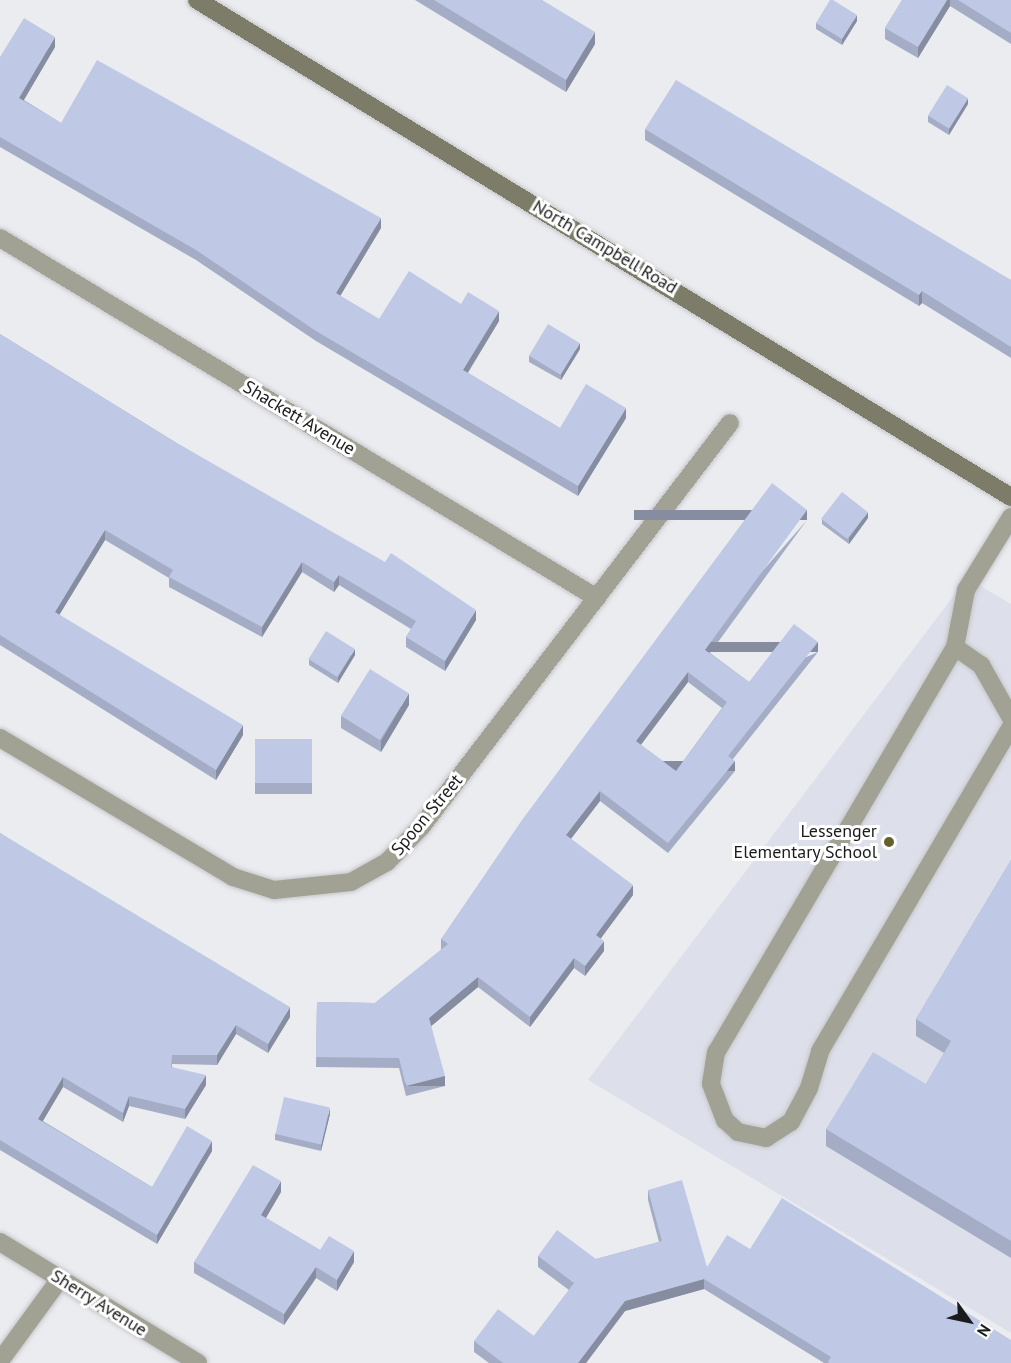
<!DOCTYPE html>
<html>
<head>
<meta charset="utf-8">
<style>
	body { margin:0 }
	#map { position:relative; width:1011px; height:1363px; overflow:hidden; background:#ebecf0; font-family:"PT Sans",sans-serif }
	div>[style] { position:absolute }
	.built>* { inset:0; background:#dde0ea }
	.roads { filter:drop-shadow(0 0 2px #c5c6ca) drop-shadow(0 0 2px #c5c6ca) }
	.lane>* { height:18px; margin:-9px; padding:0 9px; transform-origin:9px; border-radius:9px; background:#a1a194 }
	.street>* { height:18px; margin:-9px; padding:0 9px; transform-origin:9px; border-radius:9px; background:#a1a194 }
	.secondary>* { height:18px; margin:-9px; padding:0 9px; transform-origin:9px; border-radius:9px; background:#7d7c69 }
	.wall>* { inset:0; background:#a4adc5; transform-origin:0 0 }
	.shaded-wall>* { inset:0; background:#868da0; transform-origin:0 0 }
	.building>* { inset:0; background:#bfc9e5; transform-origin:0 0 }
	.dots>* { width:16px; height:16px; translate:-50% -50%; box-sizing:border-box; border:3px solid #fff; border-radius:50% }
	span { translate:-50% -50%; white-space:nowrap; text-align:center; line-height:1.15; -webkit-text-stroke:6px #fff; paint-order:stroke }
	.street-label { font-size:18px; color:#1a1b1c }
	.poi-label { font-size:18px; color:#1a1b1c }
	.right { translate:-100% -50%; text-align:right }
	.north { position:absolute; left:939px; top:1291px; width:60px; height:60px; -webkit-text-stroke:4px #fff; paint-order:stroke; rotate:123deg; font-size:16px; font-weight:700; line-height:24px; text-align:center; color:#1a1b1c }
	.north::after { content:''; display:block; margin:auto; width:21px; height:27px; background:#1a1b1c; clip-path:polygon(50% 0,100% 100%,50% 72%,0 100%) }
</style>
</head>
<body>
<div id="map">
	<div class="built">
		<div style="clip-path:polygon(967px 578px,1011px 604px,1011px 1333px,588px 1080px)"></div>
	</div>
	<div class="roads">
		<div class="lane">
			<div style="left:1011px;top:517px;width:86px;rotate:121.7deg"></div>
			<div style="left:966px;top:590px;width:58px;rotate:100.9deg"></div>
			<div style="left:955px;top:647px;width:470px;rotate:120.5deg"></div>
			<div style="left:716px;top:1052px;width:32px;rotate:99deg"></div>
			<div style="left:711px;top:1084px;width:39px;rotate:69deg"></div>
			<div style="left:725px;top:1120px;width:18px;rotate:43deg"></div>
			<div style="left:738px;top:1132px;width:29px;rotate:12deg"></div>
			<div style="left:766px;top:1138px;width:30px;rotate:-33deg"></div>
			<div style="left:791px;top:1122px;width:38px;rotate:-62deg"></div>
			<div style="left:809px;top:1088px;width:39px;rotate:-73deg"></div>
			<div style="left:820px;top:1051px;width:376px;rotate:-59.5deg"></div>
			<div style="left:955px;top:647px;width:32px;rotate:35deg"></div>
			<div style="left:981px;top:665px;width:61px;rotate:60.5deg"></div>
		</div>
		<div class="street">
			<div style="left:0;top:238px;width:697px;rotate:31.09deg"></div>
			<div style="left:0;top:738px;width:271px;rotate:30.8deg"></div>
			<div style="left:233px;top:877px;width:43px;rotate:17.6deg"></div>
			<div style="left:274px;top:890px;width:77px;rotate:-5.9deg"></div>
			<div style="left:351px;top:882px;width:41px;rotate:-29.1deg"></div>
			<div style="left:387px;top:862px;width:50px;rotate:-45.8deg"></div>
			<div style="left:422px;top:826px;width:507px;rotate:-52.61deg"></div>
			<div style="left:0;top:1242px;width:232px;rotate:31.4deg"></div>
			<div style="left:0;top:1361px;width:102px;rotate:-53.8deg"></div>
		</div>
		<div class="secondary">
			<div style="left:197px;top:0;width:954px;rotate:31.41deg"></div>
		</div>
	</div>
	<div class="wall">
		<div style="clip-path:polygon(415px 0,542px 0,595px 44px,566px 92px)"></div>
		<div style="clip-path:polygon(902px 0,1011px 0,1011px 44px,950px 6px,918px 58px,885px 39px,885px 28px)"></div>
		<div style="clip-path:polygon(857px 21px,842px 45px,816px 29px,816px 23px)"></div>
		<div style="clip-path:polygon(55px 47px,24px 100px,61px 123px,381px 228px,340px 296px,379px 319px,461px 304px,499px 321px,468px 373px,560px 428px,626px 418px,578px 496px,316px 341px,196px 260px,0 147px,0 57px)"></div>
		<div style="clip-path:polygon(968px 104px,949px 135px,928px 122px,928px 116px)"></div>
		<div style="clip-path:polygon(645px 129px,1011px 280px,1011px 358px,922px 303px,919px 306px,645px 140px)"></div>
		<div style="clip-path:polygon(0 334px,175px 442px,476px 620px,445px 671px,406px 647px,406px 637px,411px 629px,339px 585px,334px 592px,302px 572px,262px 637px,169px 587px,169px 578px,105px 540px,59px 615px,243px 735px,216px 780px,0 645px)"></div>
		<div style="clip-path:polygon(580px 349px,561px 380px,529px 362px,529px 356px)"></div>
		<div style="clip-path:polygon(868px 518px,849px 544px,822px 524px,822px 519px)"></div>
		<div style="clip-path:polygon(evenodd,807px 520px,710px 653px,749px 682px,818px 652px,733px 759px,735px 771px,668px 853px,600px 801px,571px 839px,633px 895px,600px 938px,604px 951px,585px 976px,574px 968px,530px 1027px,478px 987px,431px 1026px,445px 1086px,406px 1096px,399px 1068px,316px 1067px,317px 1002px,375px 1003px,441px 950px,441px 939px,807px 520px,688px 682px,722px 708px,676px 771px,641px 745px,688px 682px)"></div>
		<div style="clip-path:polygon(355px 655px,338px 683px,309px 665px,309px 659px)"></div>
		<div style="clip-path:polygon(409px 705px,381px 752px,341px 728px,341px 716px)"></div>
		<div style="left:312px;top:739px;width:55px;height:57px;rotate:90deg"></div>
		<div style="clip-path:polygon(0 833px,290px 1017px,268px 1053px,236px 1034px,217px 1065px,172px 1064px,172px 1067px,206px 1085px,185px 1119px,129px 1106px,123px 1122px,63px 1087px,43px 1121px,152px 1187px,212px 1151px,157px 1244px,0 1150px)"></div>
		<div style="clip-path:polygon(1011px 860px,1011px 1258px,826px 1146px,826px 1129px,926px 1084px,944px 1053px,916px 1036px,916px 1019px)"></div>
		<div style="clip-path:polygon(330px 1114px,321px 1151px,275px 1140px,275px 1134px)"></div>
		<div style="clip-path:polygon(648px 1190px,707px 1267px,750px 1249px,1011px 1363px,824px 1363px,704px 1289px,625px 1311px,586px 1363px,489px 1363px,474px 1352px,474px 1341px,534px 1336px,569px 1290px,538px 1267px,538px 1256px,596px 1259px,659px 1242px,648px 1200px)"></div>
		<div style="clip-path:polygon(281px 1192px,266px 1218px,320px 1250px,354px 1262px,337px 1291px,316px 1278px,284px 1325px,194px 1273px,194px 1262px)"></div>
	</div>
	<div class="shaded-wall">
		<div style="clip-path:polygon(947px 0,950px 0,950px 6px,918px 58px,918px 47px)"></div>
		<div style="clip-path:polygon(857px 15px,857px 21px,842px 45px,842px 39px)"></div>
		<div style="clip-path:polygon(595px 32px,595px 44px,566px 92px,566px 80px)"></div>
		<div style="clip-path:polygon(55px 37px,55px 47px,19px 108px,19px 98px)"></div>
		<div style="clip-path:polygon(968px 98px,968px 104px,949px 135px,949px 129px)"></div>
		<div style="clip-path:polygon(381px 218px,381px 228px,336px 303px,336px 293px)"></div>
		<div style="clip-path:polygon(922px 291px,922px 303px,919px 306px,919px 295px)"></div>
		<div style="clip-path:polygon(499px 311px,499px 321px,463px 380px,463px 370px)"></div>
		<div style="clip-path:polygon(580px 343px,580px 349px,561px 380px,561px 374px)"></div>
		<div style="clip-path:polygon(626px 408px,626px 418px,578px 496px,578px 486px)"></div>
		<div style="left:807px;top:510px;width:10px;height:173px;rotate:90deg"></div>
		<div style="clip-path:polygon(868px 512px,868px 518px,849px 544px,849px 538px)"></div>
		<div style="clip-path:polygon(105px 530px,105px 540px,55px 622px,55px 612px)"></div>
		<div style="clip-path:polygon(302px 562px,302px 572px,262px 637px,262px 627px)"></div>
		<div style="clip-path:polygon(339px 575px,339px 585px,334px 592px,334px 582px)"></div>
		<div style="clip-path:polygon(476px 610px,476px 620px,445px 671px,445px 661px)"></div>
		<div style="left:818px;top:642px;width:10px;height:145px;rotate:90deg"></div>
		<div style="clip-path:polygon(355px 649px,355px 655px,338px 683px,338px 677px)"></div>
		<div style="clip-path:polygon(688px 672px,688px 682px,636px 751px,636px 741px)"></div>
		<div style="clip-path:polygon(409px 693px,409px 705px,381px 752px,381px 741px)"></div>
		<div style="clip-path:polygon(243px 725px,243px 735px,216px 780px,216px 770px)"></div>
		<div style="left:735px;top:761px;width:10px;height:106px;rotate:90deg"></div>
		<div style="clip-path:polygon(600px 791px,600px 801px,566px 845px,566px 835px)"></div>
		<div style="clip-path:polygon(633px 885px,633px 895px,596px 945px,596px 935px)"></div>
		<div style="clip-path:polygon(604px 941px,604px 951px,585px 976px,585px 966px)"></div>
		<div style="clip-path:polygon(574px 958px,574px 968px,530px 1027px,530px 1017px)"></div>
		<div style="clip-path:polygon(478px 977px,478px 987px,429px 1028px,429px 1018px)"></div>
		<div style="clip-path:polygon(290px 1007px,290px 1017px,268px 1053px,268px 1044px)"></div>
		<div style="clip-path:polygon(236px 1025px,236px 1034px,217px 1065px,217px 1055px)"></div>
		<div style="clip-path:polygon(206px 1075px,206px 1085px,185px 1119px,185px 1109px)"></div>
		<div style="left:445px;top:1076px;width:10px;height:40px;rotate:90deg"></div>
		<div style="clip-path:polygon(63px 1077px,63px 1087px,38px 1129px,38px 1119px)"></div>
		<div style="clip-path:polygon(129px 1096px,129px 1106px,123px 1122px,123px 1113px)"></div>
		<div style="clip-path:polygon(330px 1108px,330px 1114px,321px 1151px,321px 1145px)"></div>
		<div style="clip-path:polygon(212px 1141px,212px 1151px,157px 1244px,157px 1235px)"></div>
		<div style="clip-path:polygon(281px 1181px,281px 1192px,261px 1226px,261px 1215px)"></div>
		<div style="clip-path:polygon(354px 1251px,354px 1262px,337px 1291px,337px 1280px)"></div>
		<div style="clip-path:polygon(316px 1267px,316px 1278px,284px 1325px,284px 1314px)"></div>
		<div style="clip-path:polygon(704px 1279px,704px 1289px,625px 1311px,586px 1363px,578px 1363px,625px 1301px)"></div>
	</div>
	<div class="building">
		<div style="clip-path:polygon(434px 0,542px 0,595px 32px,566px 80px)"></div>
		<div style="clip-path:polygon(830px 0,833px 0,857px 15px,842px 39px,816px 23px)"></div>
		<div style="clip-path:polygon(902px 0,947px 0,918px 47px,885px 28px)"></div>
		<div style="clip-path:polygon(958px 0,1011px 0,1011px 33px)"></div>
		<div style="clip-path:polygon(24px 18px,55px 37px,19px 98px,61px 123px,97px 60px,381px 218px,336px 293px,379px 319px,409px 271px,461px 304px,468px 292px,499px 311px,463px 370px,560px 428px,586px 384px,626px 408px,578px 486px,316px 331px,196px 250px,0 137px,0 57px)"></div>
		<div style="clip-path:polygon(676px 80px,1011px 280px,1011px 347px,922px 291px,919px 295px,645px 129px)"></div>
		<div style="left:947px;top:85px;width:25px;height:36px;rotate:32deg"></div>
		<div style="left:548px;top:324px;width:37px;height:37px;rotate:31deg"></div>
		<div style="clip-path:polygon(0 334px,175px 442px,385px 562px,391px 553px,476px 610px,445px 661px,406px 637px,416px 621px,339px 575px,334px 582px,302px 562px,262px 627px,169px 577px,173px 570px,105px 530px,55px 612px,243px 725px,216px 770px,0 635px)"></div>
		<div style="clip-path:polygon(evenodd,772px 483px,807px 510px,705px 650px,749px 682px,794px 624px,818px 642px,728px 756px,735px 761px,668px 843px,600px 791px,566px 835px,633px 885px,596px 935px,604px 941px,585px 966px,574px 958px,530px 1017px,478px 977px,429px 1018px,445px 1076px,406px 1086px,399px 1058px,316px 1057px,317px 1002px,375px 1003px,448px 944px,441px 939px,522px 820px,772px 483px,688px 672px,727px 702px,676px 771px,636px 741px,688px 672px)"></div>
		<div style="left:842px;top:492px;width:33px;height:34px;rotate:38deg"></div>
		<div style="left:326px;top:631px;width:34px;height:33px;rotate:32deg"></div>
		<div style="left:370px;top:669px;width:46px;height:55px;rotate:32deg"></div>
		<div style="left:312px;top:739px;width:44px;height:57px;rotate:90deg"></div>
		<div style="clip-path:polygon(0 833px,290px 1007px,268px 1044px,236px 1025px,217px 1055px,172px 1055px,171px 1067px,206px 1075px,185px 1109px,129px 1096px,123px 1113px,63px 1077px,38px 1119px,152px 1187px,187px 1126px,212px 1141px,157px 1235px,0 1140px)"></div>
		<div style="clip-path:polygon(1011px 860px,1011px 1241px,826px 1129px,873px 1052px,926px 1084px,951px 1041px,916px 1019px)"></div>
		<div style="left:284px;top:1097px;width:47px;height:38px;rotate:13deg"></div>
		<div style="clip-path:polygon(253px 1165px,281px 1181px,261px 1215px,320px 1250px,329px 1236px,354px 1251px,337px 1280px,316px 1267px,284px 1314px,194px 1262px)"></div>
		<div style="clip-path:polygon(682px 1180px,707px 1267px,727px 1235px,750px 1249px,782px 1198px,1011px 1340px,1011px 1363px,829px 1363px,828px 1362px,831px 1357px,704px 1279px,625px 1301px,578px 1363px,503px 1363px,474px 1341px,498px 1309px,534px 1336px,574px 1283px,538px 1256px,557px 1230px,596px 1259px,662px 1241px,648px 1190px)"></div>
	</div>
	<div class="dots">
		<div style="left:889px;top:842px;background:#65602c"></div>
	</div>
	<div class="street-label">
		<span style="left:605px;top:247px;rotate:31deg">North Campbell Road</span>
		<span style="left:299px;top:418px;rotate:31deg">Shackett Avenue</span>
		<span style="left:427px;top:815px;rotate:-50deg">Spoon Street</span>
		<span style="left:99px;top:1303px;rotate:32deg">Sherry Avenue</span>
	</div>
	<div class="poi-label">
		<span class="right" style="left:877px;top:842px">Lessenger<br>Elementary School</span>
	</div>
	<div class="north">N</div>
</div>
</body>
</html>
